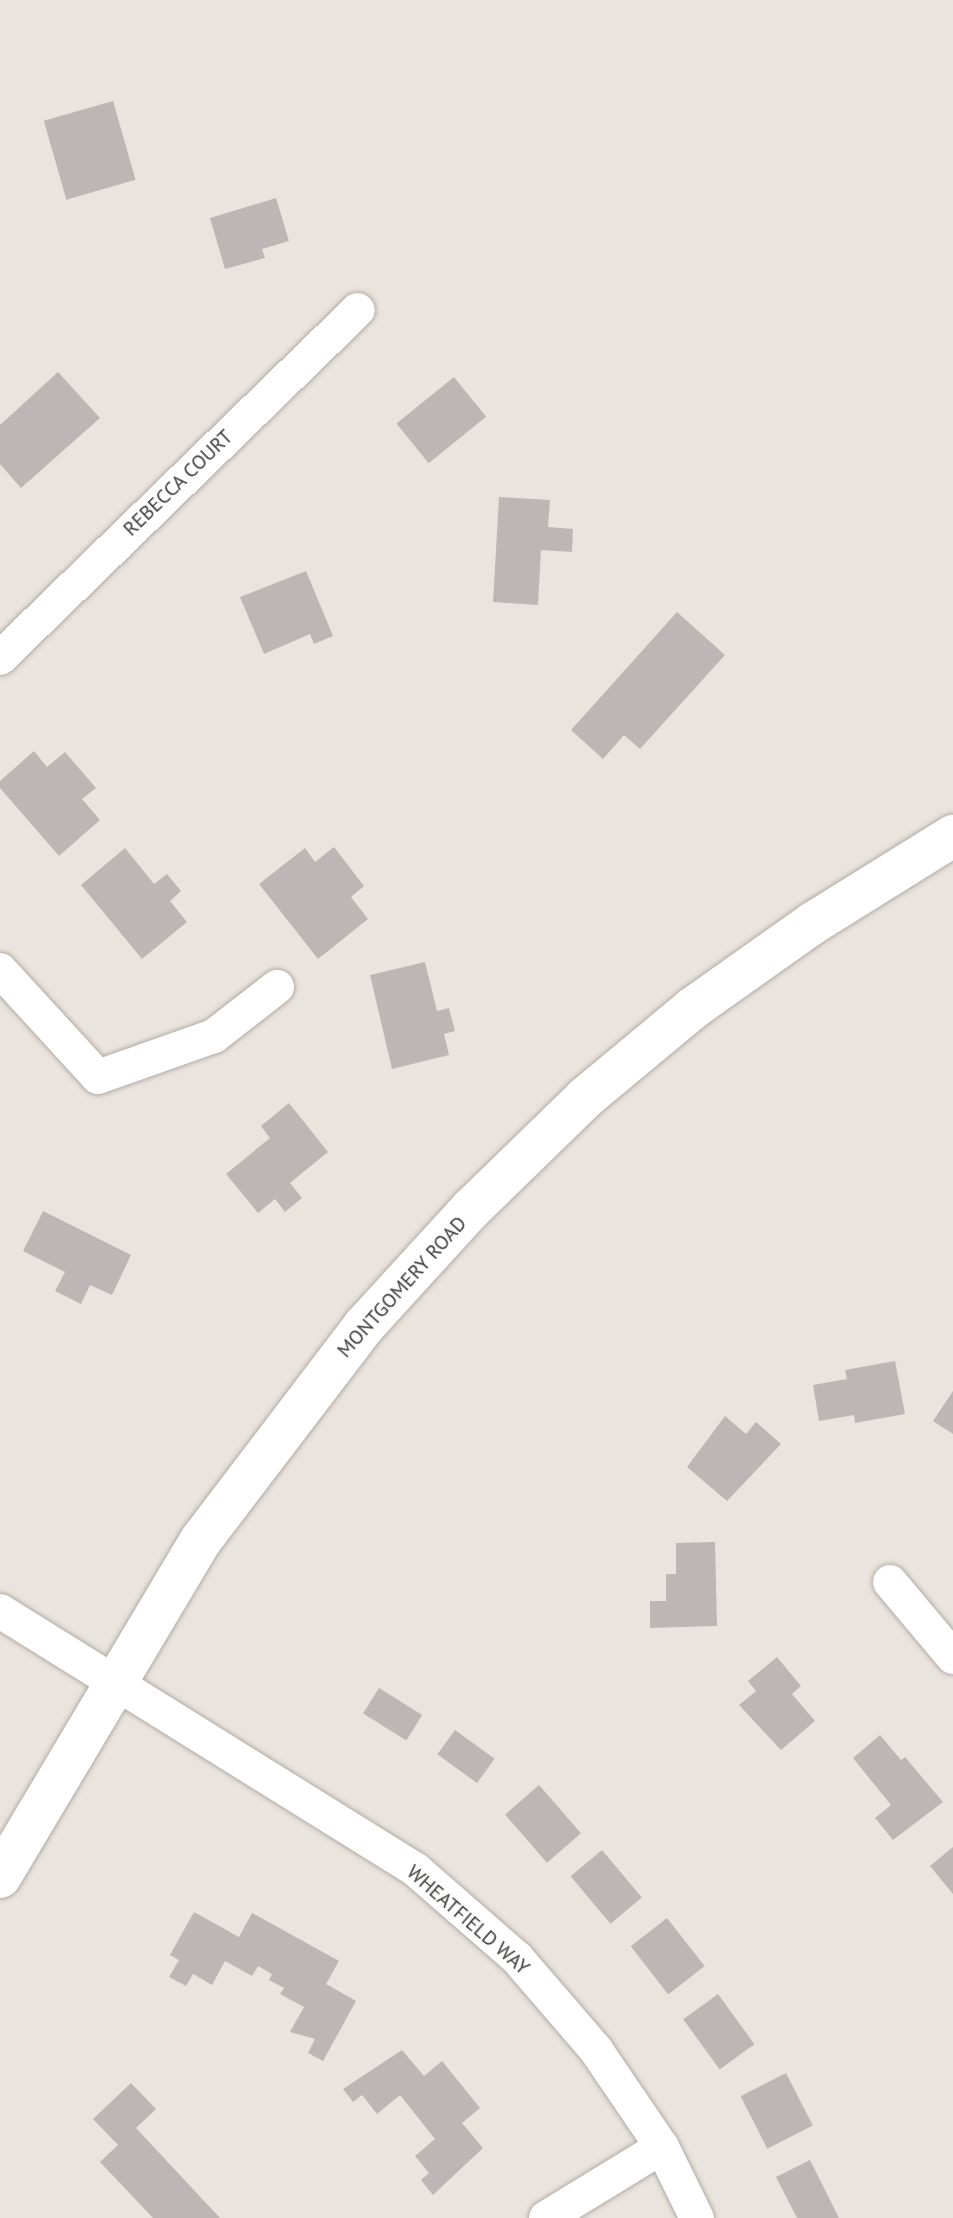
<!DOCTYPE html>
<html>
<head>
<meta charset="utf-8">
<style>
	body { margin:0 }
	#map { position:relative; width:953px; height:2218px; overflow:hidden; background:#eae4de; font-family:"PT Sans",sans-serif }
	div>[style] { position:absolute }
	.building>* { inset:0; background:#beb6b4; transform-origin:0 0 }
	.roads { filter:drop-shadow(0 0 2px #b1aba6) drop-shadow(0 0 2px #b1aba6) }
	.minor>* { height:34px; margin:-17px; padding:0 17px; transform-origin:17px; border-radius:17px; background:#fff }
	.major>* { height:42px; margin:-21px; padding:0 21px; transform-origin:21px; border-radius:21px; background:#fff }
	span { translate:-50% -50%; white-space:nowrap; text-align:center; line-height:1.15; -webkit-text-stroke:6px #fff; paint-order:stroke }
	.street-label { font-size:20px; color:#3d3b39 }
</style>
</head>
<body>
<div id="map">
	<div class="building">
		<div style="left:113px;top:101px;width:82px;height:72px;rotate:74deg"></div>
		<div style="clip-path:polygon(276px 198px,289px 241px,262px 249px,265px 258px,225px 269px,210px 218px)"></div>
		<div style="clip-path:polygon(58px 372px,100px 418px,21px 488px,0 464px,0 425px)"></div>
		<div style="left:454px;top:377px;width:51px;height:74px;rotate:51deg"></div>
		<div style="clip-path:polygon(499px 497px,550px 500px,548px 527px,573px 529px,572px 552px,541px 550px,538px 605px,493px 602px)"></div>
		<div style="clip-path:polygon(306px 571px,333px 636px,314px 644px,310px 634px,264px 654px,240px 597px)"></div>
		<div style="clip-path:polygon(677px 612px,725px 655px,640px 749px,624px 735px,603px 759px,571px 730px)"></div>
		<div style="clip-path:polygon(34px 751px,47px 767px,65px 752px,96px 788px,82px 799px,100px 820px,59px 856px,0 788px,0 781px)"></div>
		<div style="clip-path:polygon(334px 847px,364px 886px,351px 897px,368px 919px,318px 959px,259px 884px,305px 848px,315px 862px)"></div>
		<div style="clip-path:polygon(125px 848px,154px 884px,167px 874px,181px 891px,170px 901px,187px 922px,142px 959px,81px 885px)"></div>
		<div style="clip-path:polygon(425px 962px,437px 1011px,449px 1008px,455px 1031px,444px 1034px,449px 1055px,392px 1069px,370px 975px)"></div>
		<div style="clip-path:polygon(289px 1103px,328px 1152px,290px 1183px,302px 1198px,285px 1212px,275px 1199px,258px 1213px,226px 1174px,270px 1138px,261px 1126px)"></div>
		<div style="clip-path:polygon(43px 1211px,131px 1255px,112px 1295px,90px 1285px,81px 1304px,55px 1291px,65px 1272px,23px 1251px)"></div>
		<div style="clip-path:polygon(895px 1361px,905px 1414px,855px 1423px,854px 1415px,819px 1421px,813px 1385px,847px 1379px,845px 1370px)"></div>
		<div style="clip-path:polygon(953px 1391px,953px 1434px,933px 1421px)"></div>
		<div style="clip-path:polygon(725px 1416px,746px 1434px,756px 1422px,781px 1444px,727px 1501px,687px 1467px)"></div>
		<div style="clip-path:polygon(715px 1542px,717px 1626px,650px 1628px,650px 1601px,666px 1601px,666px 1574px,676px 1574px,676px 1543px)"></div>
		<div style="clip-path:polygon(777px 1657px,801px 1686px,792px 1694px,815px 1721px,781px 1750px,739px 1705px,756px 1691px,748px 1681px)"></div>
		<div style="left:379px;top:1688px;width:51px;height:30px;rotate:32deg"></div>
		<div style="left:455px;top:1730px;width:49px;height:30px;rotate:36deg"></div>
		<div style="clip-path:polygon(880px 1735px,901px 1760px,905px 1757px,943px 1802px,893px 1840px,875px 1818px,891px 1805px,853px 1758px)"></div>
		<div style="left:539px;top:1785px;width:64px;height:45px;rotate:49deg"></div>
		<div style="clip-path:polygon(953px 1847px,953px 1894px,930px 1866px)"></div>
		<div style="left:602px;top:1850px;width:62px;height:41px;rotate:50deg"></div>
		<div style="clip-path:polygon(194px 1912px,239px 1937px,252px 1913px,339px 1961px,326px 1984px,356px 2001px,323px 2061px,308px 2053px,315px 2039px,290px 2032px,304px 2007px,280px 1994px,284px 1988px,269px 1980px,272px 1974px,258px 1966px,252px 1976px,225px 1961px,212px 1985px,193px 1974px,186px 1986px,169px 1977px,179px 1960px,170px 1955px)"></div>
		<div style="left:667px;top:1918px;width:61px;height:46px;rotate:52deg"></div>
		<div style="left:718px;top:1994px;width:62px;height:43px;rotate:54deg"></div>
		<div style="clip-path:polygon(402px 2050px,424px 2076px,442px 2061px,480px 2108px,462px 2123px,483px 2148px,433px 2195px,421px 2180px,429px 2173px,415px 2156px,435px 2139px,400px 2095px,377px 2114px,362px 2095px,353px 2102px,343px 2089px)"></div>
		<div style="left:786px;top:2073px;width:59px;height:51px;rotate:63deg"></div>
		<div style="clip-path:polygon(131px 2083px,156px 2109px,136px 2128px,220px 2218px,153px 2218px,100px 2162px,118px 2145px,93px 2119px)"></div>
		<div style="clip-path:polygon(810px 2160px,839px 2218px,797px 2218px,776px 2177px)"></div>
	</div>
	<div class="roads">
		<div class="minor">
			<div style="left:0;top:658px;width:499px;rotate:-44.2deg"></div>
			<div style="left:0;top:970px;width:145px;rotate:47.5deg"></div>
			<div style="left:98px;top:1077px;width:123px;rotate:-19.5deg"></div>
			<div style="left:214px;top:1036px;width:80px;rotate:-37.9deg"></div>
			<div style="left:890px;top:1582px;width:98px;rotate:50deg"></div>
			<div style="left:0;top:1611px;width:490px;rotate:31.9deg"></div>
			<div style="left:416px;top:1870px;width:134px;rotate:41.1deg"></div>
			<div style="left:517px;top:1958px;width:121px;rotate:49.3deg"></div>
			<div style="left:596px;top:2050px;width:117px;rotate:55.8deg"></div>
			<div style="left:662px;top:2147px;width:79px;rotate:63.8deg"></div>
			<div style="left:546px;top:2218px;width:136px;rotate:-31.5deg"></div>
		</div>
		<div class="major">
			<div style="left:0;top:1877px;width:392px;rotate:-59.2deg"></div>
			<div style="left:201px;top:1540px;width:269px;rotate:-52.7deg"></div>
			<div style="left:364px;top:1326px;width:159px;rotate:-47.6deg"></div>
			<div style="left:471px;top:1209px;width:159px;rotate:-44.2deg"></div>
			<div style="left:585px;top:1098px;width:141px;rotate:-39.8deg"></div>
			<div style="left:693px;top:1008px;width:147px;rotate:-35.3deg"></div>
			<div style="left:813px;top:923px;width:165px;rotate:-31.9deg"></div>
		</div>
	</div>
	<div class="street-label">
		<span style="left:178px;top:483px;rotate:-44deg">REBECCA COURT</span>
		<span style="left:402px;top:1287px;rotate:-48deg">MONTGOMERY ROAD</span>
		<span style="left:468px;top:1920px;rotate:41deg">WHEATFIELD WAY</span>
	</div>
</div>
</body>
</html>
